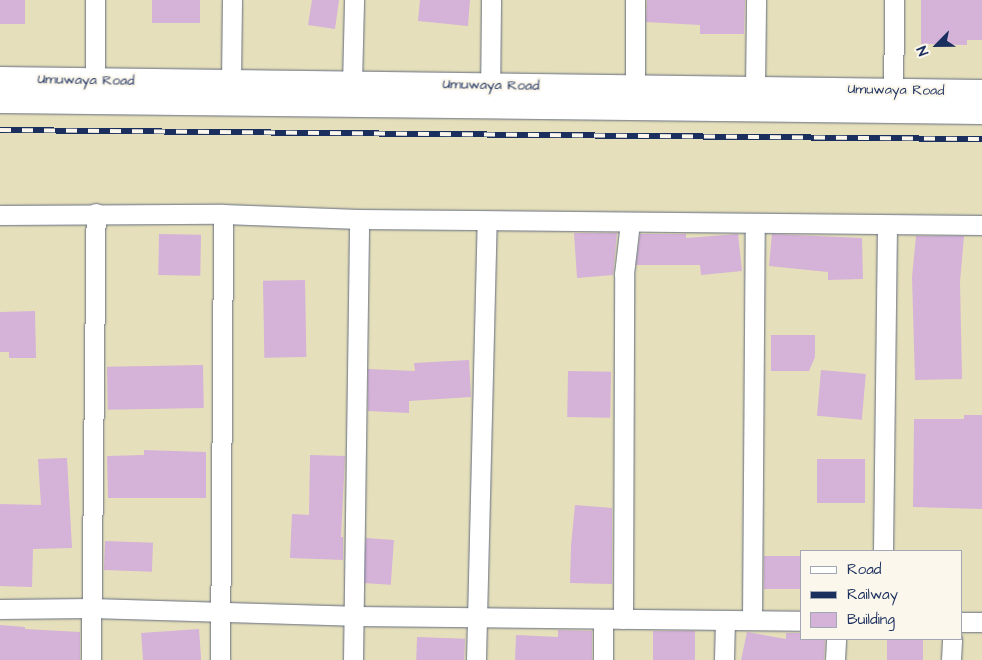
<!DOCTYPE html>
<html>
<head>
<meta charset="utf-8">
<style>
	body { margin:0 }
	#map { position:relative; width:982px; height:660px; overflow:hidden; background:#e6dfbb; font-family:"Architects Daughter",sans-serif }
	div>[style] { position:absolute }
	.building>* { inset:0; background:#d5b2d8; transform-origin:0 0 }
	.roads { filter:drop-shadow(0 0 1px #626d7f) drop-shadow(0 0 1px #626d7f) }
	.minor>* { height:19px; margin:-9.5px; padding:0 9.5px; transform-origin:9.5px; border-radius:9.5px; background:#fff }
	.tertiary>* { height:24px; margin:-12px; padding:0 12px; transform-origin:12px; border-radius:12px; background:#fff }
	.rail>* { height:5.5px; margin-top:-2.75px; transform-origin:0; background:repeating-linear-gradient(90deg,#fbf7ec 0 11px,#1b2f5e 0 22px); box-sizing:border-box; border-block:1px solid #1b2f5e }
	span { translate:-50% -50%; white-space:nowrap; text-align:center; line-height:1.15; -webkit-text-stroke:4.5px #fbf7ec; paint-order:stroke }
	.street-label { font-size:14px; color:#1b2f5e }
	.legend { position:absolute; left:800px; top:550px; width:162px; height:90px; box-sizing:border-box; background:#fbf7ec; border:1px solid #a1a7b3; margin:0; padding:6px 9px; list-style:none; font-size:15px; color:#1b2f5e }
	.legend li { display:flex; align-items:center; gap:10px; height:25px }
	.legend b { width:25px; border:1px solid #a1a7b3 }
	.north { position:absolute; left:912px; top:20px; width:50px; height:50px; -webkit-text-stroke:4px #fbf7ec; paint-order:stroke; rotate:247deg; font-size:14px; font-weight:700; line-height:20px; text-align:center; color:#1b2f5e }
	.north::after { content:''; display:block; margin:auto; width:18px; height:22px; background:#1b2f5e; clip-path:polygon(50% 0,100% 100%,50% 72%,0 100%) }
</style>
</head>
<body>
<div id="map">
	<div class="building">
		<div style="left:0;top:0;width:25px;height:24px"></div>
		<div style="left:152px;top:0;width:48px;height:23px"></div>
		<div style="clip-path:polygon(312px 0,339px 0,335px 29px,308px 25px)"></div>
		<div style="clip-path:polygon(420px 0,470px 0,468px 26px,418px 21px)"></div>
		<div style="clip-path:polygon(647px 0,745px 0,744px 34px,700px 34px,700px 25px,646px 22px)"></div>
		<div style="clip-path:polygon(921px 0,982px 0,982px 40px,967px 40px,967px 45px,921px 44px)"></div>
		<div style="clip-path:polygon(574px 233px,617px 233px,613px 275px,577px 278px)"></div>
		<div style="left:159px;top:234px;width:42px;height:41px;rotate:1deg"></div>
		<div style="clip-path:polygon(640px 234px,686px 234px,686px 238px,738px 234px,742px 271px,701px 275px,700px 265px,636px 265px)"></div>
		<div style="clip-path:polygon(772px 234px,862px 238px,863px 279px,828px 280px,828px 272px,769px 266px)"></div>
		<div style="clip-path:polygon(916px 236px,964px 236px,960px 282px,962px 379px,915px 380px,912px 277px)"></div>
		<div style="left:305px;top:280px;width:77px;height:42px;rotate:89deg"></div>
		<div style="clip-path:polygon(35px 311px,36px 358px,9px 358px,9px 352px,0 352px,0 312px)"></div>
		<div style="clip-path:polygon(771px 335px,815px 335px,815px 357px,809px 371px,771px 371px)"></div>
		<div style="clip-path:polygon(469px 360px,471px 397px,409px 401px,409px 413px,368px 411px,368px 369px,415px 371px,414px 363px)"></div>
		<div style="left:203px;top:365px;width:43px;height:96px;rotate:89deg"></div>
		<div style="left:821px;top:370px;width:45px;height:46px;rotate:5deg"></div>
		<div style="left:568px;top:371px;width:43px;height:46px;rotate:1deg"></div>
		<div style="clip-path:polygon(964px 415px,982px 415px,982px 509px,913px 507px,914px 419px,964px 419px)"></div>
		<div style="clip-path:polygon(144px 450px,206px 452px,206px 498px,108px 498px,107px 456px,144px 455px)"></div>
		<div style="clip-path:polygon(310px 455px,345px 456px,341px 537px,343px 537px,343px 560px,290px 558px,292px 514px,309px 515px)"></div>
		<div style="clip-path:polygon(67px 458px,72px 548px,33px 549px,32px 587px,0 586px,0 504px,41px 505px,38px 459px)"></div>
		<div style="left:817px;top:459px;width:48px;height:44px"></div>
		<div style="clip-path:polygon(575px 505px,612px 508px,612px 584px,570px 583px,571px 546px)"></div>
		<div style="left:366px;top:538px;width:28px;height:45px;rotate:4deg"></div>
		<div style="left:105px;top:541px;width:48px;height:29px;rotate:2deg"></div>
		<div style="left:801px;top:556px;width:33px;height:37px;rotate:90deg"></div>
		<div style="clip-path:polygon(0 625px,25px 627px,25px 629px,80px 632px,80px 660px,0 660px)"></div>
		<div style="left:199px;top:629px;width:31px;height:58px;rotate:86deg"></div>
		<div style="clip-path:polygon(558px 630px,592px 631px,592px 660px,515px 660px,516px 635px,558px 637px)"></div>
		<div style="left:653px;top:631px;width:42px;height:29px"></div>
		<div style="clip-path:polygon(747px 632px,786px 639px,786px 633px,801px 633px,801px 639px,825px 639px,824px 660px,741px 660px)"></div>
		<div style="left:417px;top:637px;width:48px;height:23px;rotate:2deg"></div>
		<div style="left:887px;top:639px;width:36px;height:21px"></div>
	</div>
	<div class="roads">
		<div class="minor">
			<div style="left:635px;top:0;width:87px;rotate:90deg"></div>
			<div style="left:231px;top:82px;width:82px;rotate:-89.3deg"></div>
			<div style="left:352px;top:84px;width:84px;rotate:-88.6deg"></div>
			<div style="left:755px;top:88px;width:88px;rotate:-89.3deg"></div>
			<div style="left:95px;top:94px;width:94px;rotate:-90deg"></div>
			<div style="left:490px;top:99px;width:99px;rotate:-89.4deg"></div>
			<div style="left:893px;top:104px;width:104px;rotate:-89.4deg"></div>
			<div style="left:0;top:215px;width:223px;rotate:-0.3deg"></div>
			<div style="left:223px;top:214px;width:136px;rotate:2.1deg"></div>
			<div style="left:359px;top:219px;width:623px;rotate:0.55deg"></div>
			<div style="left:883px;top:551px;width:326px;rotate:-89.3deg"></div>
			<div style="left:0;top:609px;width:91px;rotate:-0.6deg"></div>
			<div style="left:91px;top:608px;width:262px;rotate:1.7deg"></div>
			<div style="left:353px;top:616px;width:448px;rotate:0.6deg"></div>
			<div style="left:623px;top:619px;width:345px;rotate:-89.8deg"></div>
			<div style="left:624px;top:274px;width:52px;rotate:-83.4deg"></div>
			<div style="left:752px;top:620px;width:396px;rotate:-89.6deg"></div>
			<div style="left:961px;top:622px;width:21px"></div>
			<div style="left:91px;top:660px;width:447px;rotate:-89.4deg"></div>
			<div style="left:220px;top:660px;width:446px;rotate:-89.6deg"></div>
			<div style="left:353px;top:660px;width:441px;rotate:-89.2deg"></div>
			<div style="left:476px;top:660px;width:439px;rotate:-88.6deg"></div>
			<div style="left:603px;top:660px;width:41px;rotate:-90deg"></div>
			<div style="left:724px;top:660px;width:40px;rotate:-88.6deg"></div>
			<div style="left:835px;top:660px;width:21px;rotate:-87deg"></div>
			<div style="left:951px;top:660px;width:21px;rotate:-87deg"></div>
		</div>
		<div class="tertiary">
			<div style="left:0;top:79px;width:982px;rotate:0.76deg"></div>
			<div style="left:0;top:101px;width:982px;rotate:0.64deg"></div>
		</div>
	</div>
	<div class="rail">
		<div style="left:0;top:130px;width:982px;rotate:0.53deg"></div>
	</div>
	<div class="street-label">
		<span style="left:86px;top:80px;rotate:1deg">Umuwaya Road</span>
		<span style="left:491px;top:85px;rotate:1deg">Umuwaya Road</span>
		<span style="left:896px;top:90px;rotate:1deg">Umuwaya Road</span>
	</div>
	<ul class="legend">
	<li><b style="height:6px;background:#fff"></b>Road</li>
	<li><b style="height:6px;background:#1b2f5e"></b>Railway</li>
	<li><b style="height:14px;background:#d5b2d8"></b>Building</li>
	</ul>
	<div class="north">N</div>
</div>
</body>
</html>
